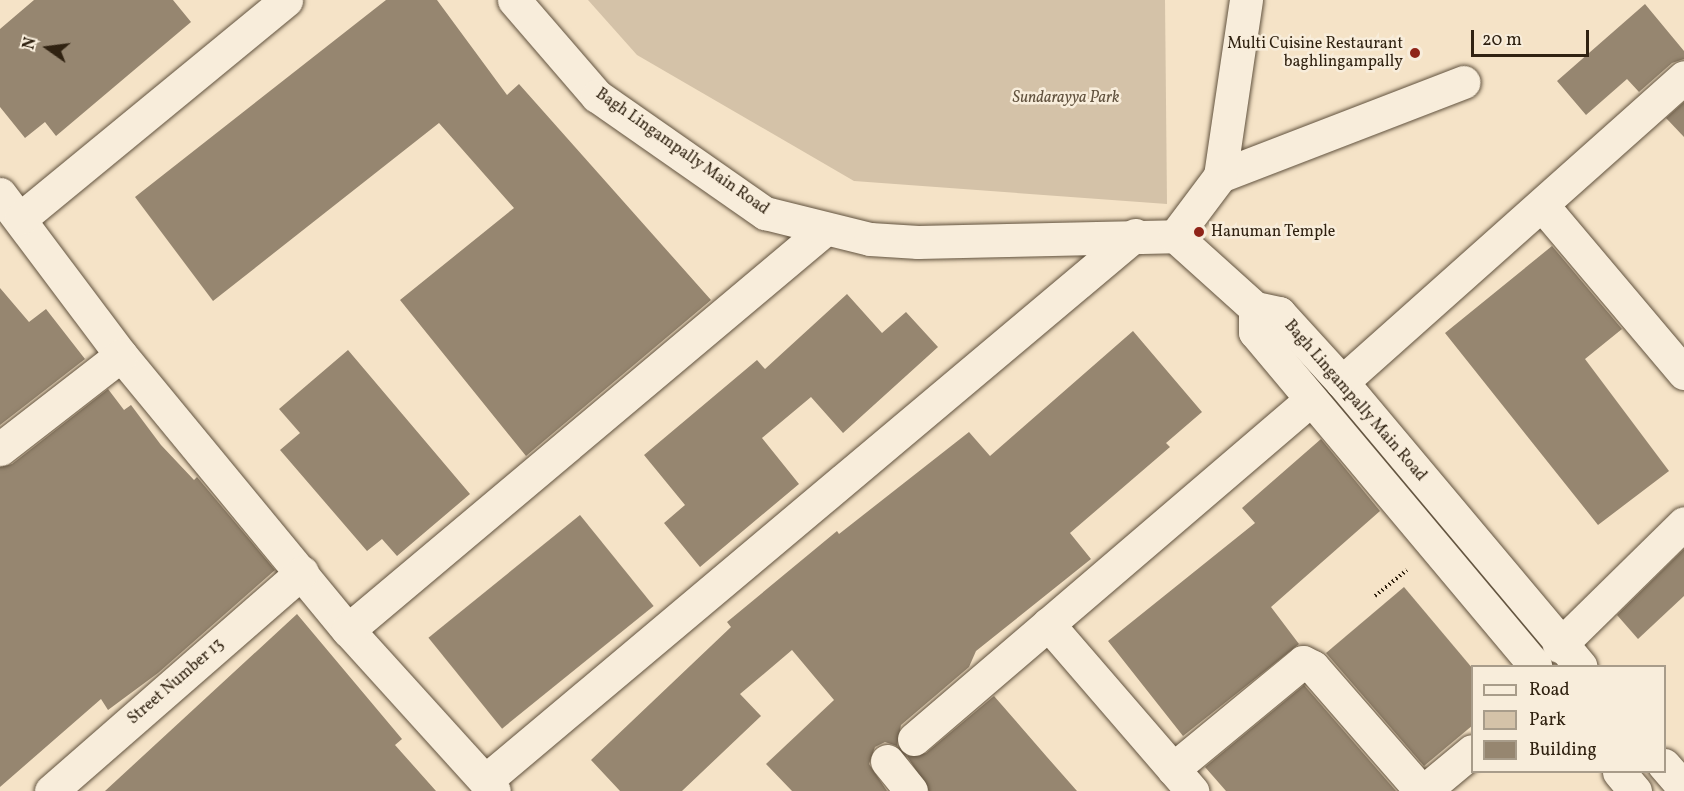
<!DOCTYPE html>
<html>
<head>
<meta charset="utf-8">
<style>
	body { margin:0 }
	#map { position:relative; width:1684px; height:791px; overflow:hidden; background:#f5e3c7; font-family:Vollkorn,serif }
	div>[style] { position:absolute }
	.green>* { inset:0; background:#d4c2a8 }
	.building>* { inset:0; background:#968670; transform-origin:0 0 }
	.path>* { height:4px; margin-top:-2px; transform-origin:0; background:repeating-linear-gradient(90deg,#302211 0 1.5px,transparent 0 4.5px) }
	.roads { filter:drop-shadow(0 0 2px #61523e) drop-shadow(0 0 2px #61523e) }
	.minor>* { height:33px; margin:-16.5px; padding:0 16.5px; transform-origin:16.5px; border-radius:16.5px; background:#f8eddb }
	.tertiary>* { height:33px; margin:-16.5px; padding:0 16.5px; transform-origin:16.5px; border-radius:16.5px; background:#f8eddb }
	.dots>* { width:16px; height:16px; translate:-50% -50%; box-sizing:border-box; border:3px solid #f8eddb; border-radius:50% }
	span { translate:-50% -50%; white-space:nowrap; text-align:center; line-height:1.15; -webkit-text-stroke:5px #f8eddb; paint-order:stroke }
	.poi-label { font-size:16px; color:#302211 }
	.right { translate:-100% -50%; text-align:right }
	.left { translate:0 -50%; text-align:left }
	.park-label { font-size:16px; color:#61523e; font-style:italic }
	.street-label { font-size:16px; color:#302211 }
	.legend { position:absolute; left:1471px; top:665px; width:195px; height:108px; box-sizing:border-box; background:#f8eddb; border:2px solid #a89c8a; margin:0; padding:8px 10px; list-style:none; font-size:18px; color:#302211 }
	.legend li { display:flex; align-items:center; gap:12px; height:30px }
	.legend b { width:30px; border:2px solid #a89c8a }
	.north { position:absolute; left:18px; top:18px; width:60px; height:60px; -webkit-text-stroke:4px #f8eddb; paint-order:stroke; rotate:284deg; font-size:16px; font-weight:700; line-height:24px; text-align:center; color:#302211 }
	.north::after { content:''; display:block; margin:auto; width:21px; height:27px; background:#302211; clip-path:polygon(50% 0,100% 100%,50% 72%,0 100%) }
	.scale { position:absolute; left:1471px; top:30px; width:118px; height:27px; box-sizing:border-box; border:3px solid #302211; border-top:0; padding-left:8px; font-size:18px; line-height:21px; white-space:nowrap; color:#302211; -webkit-text-stroke:4px #f8eddb; paint-order:stroke }
</style>
</head>
<body>
<div id="map">
	<div class="green">
		<div style="clip-path:polygon(588px 0,1165px 0,1167px 204px,854px 181px,637px 55px)"></div>
	</div>
	<div class="building">
		<div style="clip-path:polygon(34px 0,173px 0,191px 22px,56px 136px,45px 122px,25px 138px,0 107px,0 29px)"></div>
		<div style="clip-path:polygon(386px 0,437px 0,507px 95px,519px 84px,711px 300px,526px 456px,400px 300px,514px 208px,439px 123px,213px 301px,135px 197px)"></div>
		<div style="clip-path:polygon(1645px 4px,1684px 51px,1684px 59px,1672px 63px,1639px 92px,1627px 79px,1586px 115px,1557px 81px)"></div>
		<div style="clip-path:polygon(1684px 102px,1684px 137px,1666px 118px)"></div>
		<div style="clip-path:polygon(1552px 246px,1622px 329px,1585px 359px,1669px 471px,1598px 525px,1445px 333px)"></div>
		<div style="clip-path:polygon(0 288px,29px 322px,46px 309px,85px 359px,0 425px)"></div>
		<div style="clip-path:polygon(847px 294px,882px 333px,906px 312px,938px 347px,843px 433px,811px 397px,762px 438px,799px 484px,700px 567px,664px 523px,685px 505px,644px 455px,757px 360px,765px 369px)"></div>
		<div style="clip-path:polygon(1133px 331px,1202px 412px,1166px 443px,1170px 447px,1070px 533px,1091px 559px,976px 651px,969px 667px,901px 725px,897px 746px,885px 742px,875px 747px,869px 764px,887px 791px,792px 791px,766px 764px,834px 700px,792px 650px,740px 694px,761px 716px,682px 791px,620px 791px,591px 760px,731px 627px,727px 622px,837px 531px,839px 534px,969px 432px,990px 456px)"></div>
		<div style="clip-path:polygon(348px 350px,470px 494px,397px 556px,382px 539px,367px 551px,280px 450px,300px 433px,279px 409px)"></div>
		<div style="clip-path:polygon(108px 389px,124px 410px,131px 405px,161px 445px,194px 480px,197px 477px,275px 570px,158px 673px,108px 710px,101px 699px,0 787px,0 467px,12px 464px)"></div>
		<div style="clip-path:polygon(1321px 439px,1380px 511px,1271px 607px,1299px 644px,1183px 736px,1108px 641px,1255px 523px,1242px 508px)"></div>
		<div style="left:580px;top:515px;width:117px;height:195px;rotate:51deg"></div>
		<div style="clip-path:polygon(1684px 549px,1684px 596px,1638px 639px,1617px 615px)"></div>
		<div style="clip-path:polygon(1404px 587px,1473px 669px,1473px 725px,1424px 766px,1326px 653px)"></div>
		<div style="clip-path:polygon(297px 614px,402px 739px,395px 745px,436px 791px,105px 791px)"></div>
		<div style="clip-path:polygon(1304px 685px,1396px 791px,1226px 791px,1205px 767px)"></div>
		<div style="clip-path:polygon(994px 696px,1047px 757px,1077px 791px,929px 791px,907px 756px,926px 753px)"></div>
	</div>
	<div class="path">
		<div style="left:1375px;top:596px;width:41px;rotate:-39.1deg"></div>
	</div>
	<div class="roads">
		<div class="minor">
			<div style="left:1220px;top:176px;width:261px;rotate:-21.1deg"></div>
			<div style="left:0;top:194px;width:201px;rotate:53.1deg"></div>
			<div style="left:121px;top:355px;width:357px;rotate:50.5deg"></div>
			<div style="left:348px;top:630px;width:217px;rotate:47.8deg"></div>
			<div style="left:1542px;top:205px;width:220px;rotate:49.8deg"></div>
			<div style="left:21px;top:218px;width:343px;rotate:-39.4deg"></div>
			<div style="left:1342px;top:382px;width:458px;rotate:-41.7deg"></div>
			<div style="left:0;top:449px;width:153px;rotate:-37.8deg"></div>
			<div style="left:1048px;top:624px;width:221px;rotate:49.2deg"></div>
			<div style="left:348px;top:630px;width:622px;rotate:-40.04deg"></div>
			<div style="left:1559px;top:646px;width:175px;rotate:-44.5deg"></div>
			<div style="left:914px;top:739px;width:520px;rotate:-40.55deg"></div>
			<div style="left:887px;top:761px;width:38px;rotate:51deg"></div>
			<div style="left:1173px;top:769px;width:168px;rotate:-39.5deg"></div>
			<div style="left:1303px;top:662px;width:11px;rotate:27deg"></div>
			<div style="left:1313px;top:667px;width:164px;rotate:48.9deg"></div>
			<div style="left:485px;top:781px;width:849px;rotate:-40.03deg"></div>
			<div style="left:51px;top:791px;width:333px;rotate:-41.1deg"></div>
			<div style="left:1424px;top:791px;width:62px;rotate:-39.8deg"></div>
		</div>
		<div class="tertiary">
			<div style="left:514px;top:0;width:127px;rotate:49.2deg"></div>
			<div style="left:597px;top:96px;width:205px;rotate:34.9deg"></div>
			<div style="left:765px;top:213px;width:108px;rotate:13.9deg"></div>
			<div style="left:870px;top:239px;width:48px;rotate:3.6deg"></div>
			<div style="left:918px;top:242px;width:257px;rotate:-1.3deg"></div>
			<div style="left:1175px;top:236px;width:75px;rotate:-53.1deg"></div>
			<div style="left:1220px;top:176px;width:178px;rotate:-81.6deg"></div>
			<div style="left:1175px;top:236px;width:108px;rotate:42deg"></div>
			<div style="left:1255px;top:308px;width:25px;rotate:12deg"></div>
			<div style="left:1279px;top:313px;width:93px;rotate:47.6deg"></div>
			<div style="left:1342px;top:382px;width:371px;rotate:50deg"></div>
			<div style="left:1255px;top:308px;width:24px;rotate:90deg"></div>
			<div style="left:1255px;top:332px;width:436px;rotate:50deg"></div>
			<div style="left:1664px;top:765px;width:30px;rotate:49deg"></div>
			<div style="left:1619px;top:772px;width:25px;rotate:50deg"></div>
		</div>
	</div>
	<div class="dots">
		<div style="left:1415px;top:53px;background:#8f2418"></div>
		<div style="left:1199px;top:232px;background:#8f2418"></div>
	</div>
	<div class="poi-label">
		<span class="right" style="left:1403px;top:53px">Multi Cuisine Restaurant<br>baghlingampally</span>
		<span class="left" style="left:1211px;top:232px">Hanuman Temple</span>
	</div>
	<div class="park-label">
		<span style="left:1066px;top:98px">Sundarayya Park</span>
	</div>
	<div class="street-label">
		<span style="left:682px;top:152px;rotate:35deg">Bagh Lingampally Main Road</span>
		<span style="left:1355px;top:401px;rotate:49deg">Bagh Lingampally Main Road</span>
		<span style="left:176px;top:682px;rotate:-41deg">Street Number 13</span>
	</div>
	<ul class="legend">
	<li><b style="height:8px;background:#f8eddb"></b>Road</li>
	<li><b style="height:16px;background:#d4c2a8"></b>Park</li>
	<li><b style="height:16px;background:#968670"></b>Building</li>
	</ul>
	<div class="north">N</div>
	<div class="scale">20 m</div>
</div>
</body>
</html>
